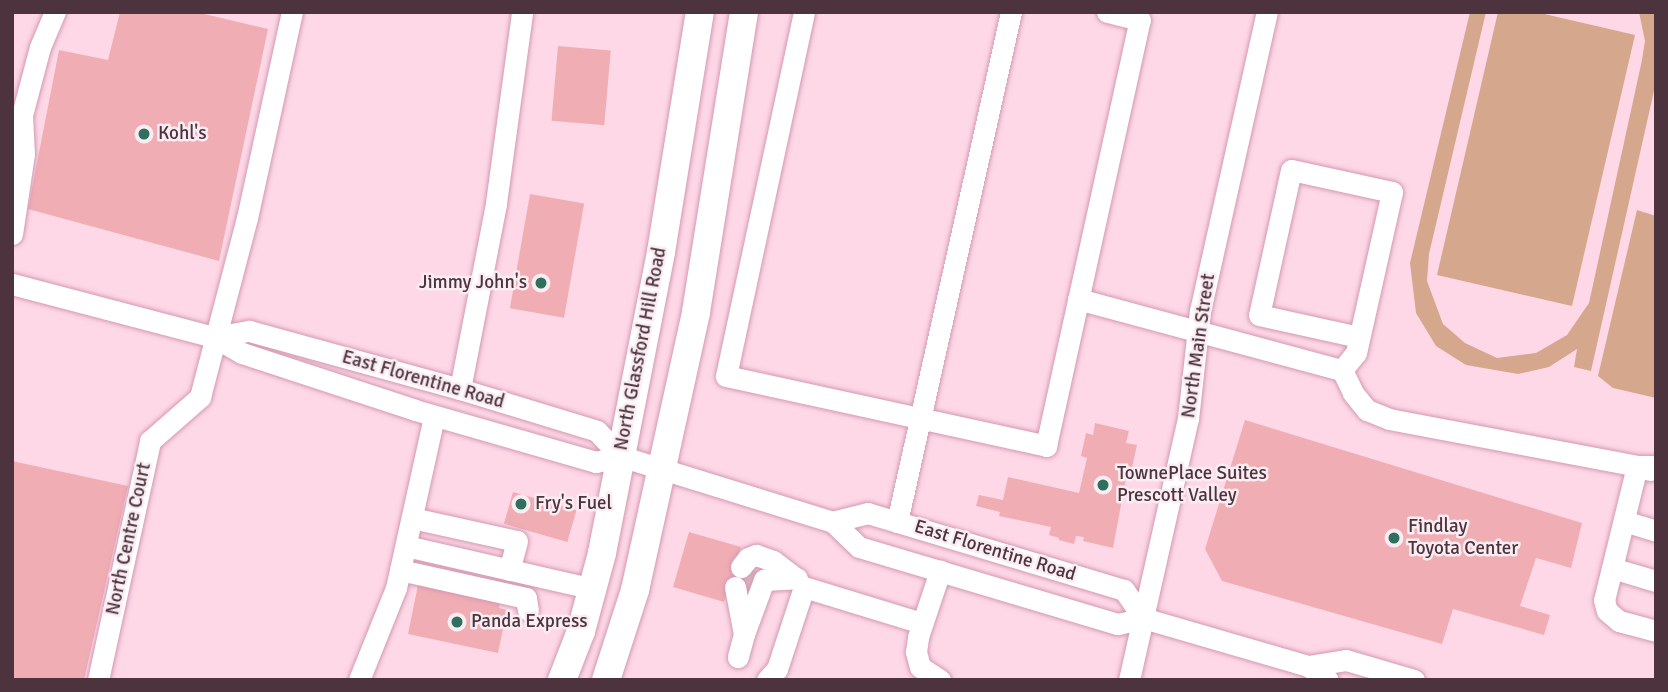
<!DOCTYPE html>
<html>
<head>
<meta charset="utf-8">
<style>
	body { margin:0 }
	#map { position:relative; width:1668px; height:692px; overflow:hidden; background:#fed8e7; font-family:Signika,sans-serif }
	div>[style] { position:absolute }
	.green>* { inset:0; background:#d5a78c }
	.building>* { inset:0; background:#f0adb4; transform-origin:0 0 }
	.minor-tunnel>* { height:21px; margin-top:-10.5px; transform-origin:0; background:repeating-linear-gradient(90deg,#dab7c5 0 21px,transparent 0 31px) }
	.roads { filter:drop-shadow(0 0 2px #d499b2) drop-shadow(0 0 2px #d499b2) }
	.minor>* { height:21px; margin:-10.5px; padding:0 10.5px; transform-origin:10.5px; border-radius:10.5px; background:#fff }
	.major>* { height:28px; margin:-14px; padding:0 14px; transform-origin:14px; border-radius:14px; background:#fff }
	.dots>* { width:19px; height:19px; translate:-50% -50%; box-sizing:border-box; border:4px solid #faedf2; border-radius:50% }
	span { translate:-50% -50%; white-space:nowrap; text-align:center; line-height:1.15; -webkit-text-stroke:5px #faedf2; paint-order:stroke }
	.poi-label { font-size:19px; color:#4c333e }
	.left { translate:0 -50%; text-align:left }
	.right { translate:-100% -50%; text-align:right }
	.street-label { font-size:19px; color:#4c333e }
	.frame { position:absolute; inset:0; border:14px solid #4c333e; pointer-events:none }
</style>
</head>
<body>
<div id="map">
	<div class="green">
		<div style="clip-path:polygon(1470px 12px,1486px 12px,1429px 254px,1427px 281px,1443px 324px,1465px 343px,1497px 358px,1536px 353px,1567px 335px,1589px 303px,1642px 60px,1645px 41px,1639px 12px,1656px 12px,1656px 82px,1591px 371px,1574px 367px,1577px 349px,1549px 367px,1518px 374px,1466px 365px,1436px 346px,1416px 313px,1410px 263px)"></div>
		<div style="clip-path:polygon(1498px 12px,1536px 12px,1635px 35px,1572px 306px,1437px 275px)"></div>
		<div style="clip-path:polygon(1637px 210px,1656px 216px,1656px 398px,1613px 388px,1598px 376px)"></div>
	</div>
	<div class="building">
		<div style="clip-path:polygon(120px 12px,196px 12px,268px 29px,219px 261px,28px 209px,59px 50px,108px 60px)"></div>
		<div style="left:558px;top:46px;width:53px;height:75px;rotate:5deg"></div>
		<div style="left:530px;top:194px;width:55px;height:116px;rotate:10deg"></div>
		<div style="clip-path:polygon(1245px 420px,1582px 523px,1571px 568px,1536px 558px,1520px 606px,1550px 615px,1544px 635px,1453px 609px,1442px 644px,1222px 581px,1205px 549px)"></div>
		<div style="clip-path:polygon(1095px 423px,1129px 431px,1126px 443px,1137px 445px,1132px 468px,1128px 467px,1113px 548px,1083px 541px,1084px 537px,1076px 536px,1074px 544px,1059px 540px,1059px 538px,1049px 535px,1051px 527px,999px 516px,1000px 512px,976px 506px,979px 495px,1003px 500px,1008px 477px,1079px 493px,1087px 458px,1081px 456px,1086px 433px,1093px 435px)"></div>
		<div style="clip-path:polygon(12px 461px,128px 486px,84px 680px,12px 680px)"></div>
		<div style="left:513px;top:492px;width:66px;height:33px;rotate:16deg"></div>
		<div style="clip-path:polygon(689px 532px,741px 547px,736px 565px,759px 572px,753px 592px,730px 585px,724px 602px,673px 587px)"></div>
		<div style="clip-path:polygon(419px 580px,501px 597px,499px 608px,507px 610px,498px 653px,408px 634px)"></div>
	</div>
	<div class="minor-tunnel">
		<div style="left:743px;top:589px;width:21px;rotate:-73deg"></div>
	</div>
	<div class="roads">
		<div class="minor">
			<div style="left:804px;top:12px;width:372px;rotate:102.1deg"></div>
			<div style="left:726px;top:376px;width:328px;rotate:12.3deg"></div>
			<div style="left:1046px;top:446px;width:436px;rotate:-77.6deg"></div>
			<div style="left:1140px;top:20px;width:34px;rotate:-166deg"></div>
			<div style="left:12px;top:234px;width:81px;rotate:-81.5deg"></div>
			<div style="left:24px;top:154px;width:39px;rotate:-93deg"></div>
			<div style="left:22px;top:115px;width:70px;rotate:-75.2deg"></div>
			<div style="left:40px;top:47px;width:38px;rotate:-67deg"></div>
			<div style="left:12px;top:284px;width:209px;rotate:14.7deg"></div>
			<div style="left:214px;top:337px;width:32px;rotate:30deg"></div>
			<div style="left:242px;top:353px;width:182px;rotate:18.2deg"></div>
			<div style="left:415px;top:410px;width:188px;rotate:16deg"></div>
			<div style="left:596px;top:462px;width:25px;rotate:-14deg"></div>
			<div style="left:620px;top:456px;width:223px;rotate:17.2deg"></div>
			<div style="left:1078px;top:299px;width:273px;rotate:15.1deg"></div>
			<div style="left:1342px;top:370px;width:25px;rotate:64deg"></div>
			<div style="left:1353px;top:393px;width:22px;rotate:51deg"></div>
			<div style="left:1367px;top:410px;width:24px;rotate:22deg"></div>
			<div style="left:1389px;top:419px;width:252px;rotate:10.7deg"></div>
			<div style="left:1637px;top:466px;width:19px"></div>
			<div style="left:214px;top:337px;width:36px;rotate:-10deg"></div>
			<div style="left:249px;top:331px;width:219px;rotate:15.4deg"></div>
			<div style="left:460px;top:389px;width:143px;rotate:17deg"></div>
			<div style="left:597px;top:431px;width:34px;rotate:47deg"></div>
			<div style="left:1342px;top:370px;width:22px;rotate:-51deg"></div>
			<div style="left:1356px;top:353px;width:165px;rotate:-77.4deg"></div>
			<div style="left:1392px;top:192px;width:103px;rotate:-167.7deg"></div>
			<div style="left:1291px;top:170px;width:148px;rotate:102.4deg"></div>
			<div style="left:1259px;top:315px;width:101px;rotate:12.5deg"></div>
			<div style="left:460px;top:389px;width:189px;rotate:-79deg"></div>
			<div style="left:496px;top:203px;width:193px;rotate:-82.2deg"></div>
			<div style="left:1650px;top:470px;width:14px;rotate:-163deg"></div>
			<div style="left:1637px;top:466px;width:138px;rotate:103.8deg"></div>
			<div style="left:1604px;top:600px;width:11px;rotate:75deg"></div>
			<div style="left:1607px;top:611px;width:16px;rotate:40deg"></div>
			<div style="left:1619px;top:621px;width:38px;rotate:15deg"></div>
			<div style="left:412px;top:518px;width:107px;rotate:12.4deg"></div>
			<div style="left:517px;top:541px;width:30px;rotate:105deg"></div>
			<div style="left:1624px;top:521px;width:34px;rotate:17deg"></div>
			<div style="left:897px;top:522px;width:523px;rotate:-77.4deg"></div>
			<div style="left:406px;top:546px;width:192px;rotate:12.9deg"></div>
			<div style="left:741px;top:567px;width:11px;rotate:-52deg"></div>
			<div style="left:748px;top:558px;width:9px;rotate:-21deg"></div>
			<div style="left:756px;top:555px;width:18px;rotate:19deg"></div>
			<div style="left:773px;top:561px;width:30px;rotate:37deg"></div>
			<div style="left:1612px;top:568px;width:46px;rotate:16.5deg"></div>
			<div style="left:400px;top:570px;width:129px;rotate:12.5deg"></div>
			<div style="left:526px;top:598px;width:12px;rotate:81deg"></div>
			<div style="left:735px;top:587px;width:48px;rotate:79.2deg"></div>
			<div style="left:744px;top:634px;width:24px;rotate:105deg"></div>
			<div style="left:1143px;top:618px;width:34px;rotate:-124deg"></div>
			<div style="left:1124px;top:590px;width:267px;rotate:-163.3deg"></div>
			<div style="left:868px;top:513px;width:36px;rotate:166deg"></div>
			<div style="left:833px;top:522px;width:36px;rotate:44deg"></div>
			<div style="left:859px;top:547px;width:270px;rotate:16.6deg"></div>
			<div style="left:1118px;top:624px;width:26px;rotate:-13deg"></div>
			<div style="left:1143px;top:618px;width:172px;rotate:16.2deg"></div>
			<div style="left:1308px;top:666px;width:24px;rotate:35deg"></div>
			<div style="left:744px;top:634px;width:58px;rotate:-69.7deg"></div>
			<div style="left:764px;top:580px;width:33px;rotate:-3deg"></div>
			<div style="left:1308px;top:666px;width:38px;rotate:-9deg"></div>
			<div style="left:1346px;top:660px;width:71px;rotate:16.4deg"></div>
			<div style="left:98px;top:680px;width:245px;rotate:-77.7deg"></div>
			<div style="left:150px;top:441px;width:67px;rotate:-41.3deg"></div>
			<div style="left:200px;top:397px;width:185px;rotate:-75.3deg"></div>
			<div style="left:247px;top:218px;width:211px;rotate:-77.7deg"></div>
			<div style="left:359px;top:680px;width:99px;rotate:-68.1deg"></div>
			<div style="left:396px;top:588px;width:176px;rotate:-77.5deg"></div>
			<div style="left:767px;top:680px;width:15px;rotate:-48deg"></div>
			<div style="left:777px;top:669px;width:86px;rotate:-71.8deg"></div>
			<div style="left:804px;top:587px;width:123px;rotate:17deg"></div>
			<div style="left:940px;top:680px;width:24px;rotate:-147deg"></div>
			<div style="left:920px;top:667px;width:16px;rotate:-105deg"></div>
			<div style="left:916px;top:652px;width:15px;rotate:-82deg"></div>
			<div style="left:918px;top:637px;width:70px;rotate:-71.6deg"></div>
			<div style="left:1129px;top:680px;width:268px;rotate:-77.3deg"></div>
			<div style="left:1188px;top:419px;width:109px;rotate:-83.7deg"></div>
			<div style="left:1200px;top:311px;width:306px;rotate:-77.4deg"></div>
		</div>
		<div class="major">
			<div style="left:562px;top:680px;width:53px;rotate:-68.8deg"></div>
			<div style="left:581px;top:631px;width:81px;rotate:-74.9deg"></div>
			<div style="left:602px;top:553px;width:307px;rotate:-78.9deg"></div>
			<div style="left:661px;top:252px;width:243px;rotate:-80.8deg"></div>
			<div style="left:606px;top:680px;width:95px;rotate:-72.1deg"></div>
			<div style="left:635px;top:590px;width:285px;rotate:-77.6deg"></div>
			<div style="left:696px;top:312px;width:304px;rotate:-80.9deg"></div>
		</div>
	</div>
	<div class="dots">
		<div style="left:144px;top:134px;background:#306f5d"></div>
		<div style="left:541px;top:283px;background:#306f5d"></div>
		<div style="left:1103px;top:485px;background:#306f5d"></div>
		<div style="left:521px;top:504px;background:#306f5d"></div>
		<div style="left:1394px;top:538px;background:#306f5d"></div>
		<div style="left:457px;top:622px;background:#306f5d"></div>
	</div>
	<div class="poi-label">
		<span class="left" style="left:158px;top:134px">Kohl's</span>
		<span class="right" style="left:527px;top:283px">Jimmy John's</span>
		<span class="left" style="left:1117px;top:485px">TownePlace Suites<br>Prescott Valley</span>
		<span class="left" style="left:535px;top:504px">Fry's Fuel</span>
		<span class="left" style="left:1408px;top:538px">Findlay<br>Toyota Center</span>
		<span class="left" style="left:471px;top:622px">Panda Express</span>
	</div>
	<div class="street-label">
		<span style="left:1199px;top:346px;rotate:-82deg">North Main Street</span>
		<span style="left:641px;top:349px;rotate:-79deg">North Glassford Hill Road</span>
		<span style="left:423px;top:380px;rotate:16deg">East Florentine Road</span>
		<span style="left:129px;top:539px;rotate:-78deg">North Centre Court</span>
		<span style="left:995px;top:551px;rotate:17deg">East Florentine Road</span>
	</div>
	<div class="frame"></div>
</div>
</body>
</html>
